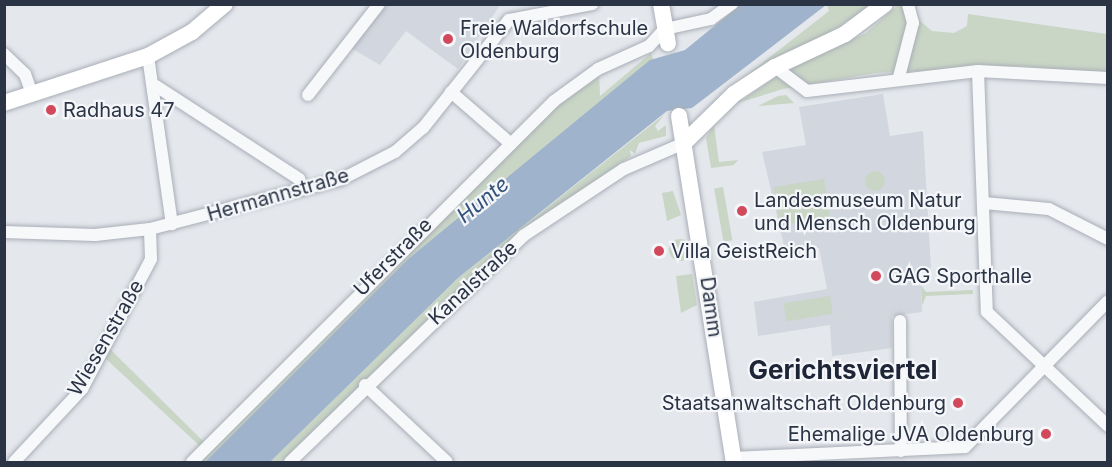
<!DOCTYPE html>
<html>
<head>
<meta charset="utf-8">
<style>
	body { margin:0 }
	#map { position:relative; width:1112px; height:467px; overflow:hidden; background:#e4e7ec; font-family:Inter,sans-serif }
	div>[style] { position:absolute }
	.built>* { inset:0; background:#d2d6de }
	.green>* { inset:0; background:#c9d6c5; transform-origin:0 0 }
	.round { border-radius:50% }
	.water>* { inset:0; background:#9fb4cc }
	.roads { filter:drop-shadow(0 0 2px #a9aeb7) drop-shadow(0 0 2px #a9aeb7) }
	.street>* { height:12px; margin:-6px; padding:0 6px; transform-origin:6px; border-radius:6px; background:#f7f8fa }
	.secondary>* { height:16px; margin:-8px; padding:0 8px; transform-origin:8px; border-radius:8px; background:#fff }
	.dots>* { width:16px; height:16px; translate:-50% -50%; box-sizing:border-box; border:3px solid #f4f6f9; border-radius:50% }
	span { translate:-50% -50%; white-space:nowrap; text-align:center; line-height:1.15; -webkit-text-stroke:4.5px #f4f6f9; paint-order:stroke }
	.poi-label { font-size:20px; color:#2b3445 }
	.left { translate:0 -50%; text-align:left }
	.right { translate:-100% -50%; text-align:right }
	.street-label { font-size:20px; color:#2b3445 }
	.water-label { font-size:21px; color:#34527a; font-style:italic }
	.district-label { font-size:26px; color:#1d2536; font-weight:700 }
	.frame { position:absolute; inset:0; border:6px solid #2b3445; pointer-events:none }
</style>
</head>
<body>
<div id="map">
	<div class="built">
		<div style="clip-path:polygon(382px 5px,500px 5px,458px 69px,406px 31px,380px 65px,351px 48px)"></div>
		<div style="clip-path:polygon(883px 94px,890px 136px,923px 131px,931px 268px,920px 269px,922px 312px,892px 316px,892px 348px,841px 355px,832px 356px,830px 325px,758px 336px,754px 302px,827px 289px,819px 248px,786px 254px,762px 152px,806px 145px,799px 107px)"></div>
	</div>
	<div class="green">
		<div style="clip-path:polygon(827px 5px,875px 5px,710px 104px,829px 11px)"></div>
		<div style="clip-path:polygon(898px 5px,914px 5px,918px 19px,932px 31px,954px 33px,967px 26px,968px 14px,1107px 34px,1107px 74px,1021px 66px,876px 73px,783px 89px,738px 103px,792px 66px,866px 33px)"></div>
		<div style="clip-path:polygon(651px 53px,654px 61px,407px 260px,205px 462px,197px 462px,457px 198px,581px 83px,599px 72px,600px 96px)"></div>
		<div style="clip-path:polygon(786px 95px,794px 103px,758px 106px,778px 96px)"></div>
		<div style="clip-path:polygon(665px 114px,655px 126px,658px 131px,666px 125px,666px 136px,639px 143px,635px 154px,630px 150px,631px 156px,493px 255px,283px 462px,270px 462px,458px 278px)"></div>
		<div style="clip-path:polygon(714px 125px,719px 162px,738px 160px,734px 165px,711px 168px,706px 138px)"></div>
		<div class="round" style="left:865px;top:171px;width:20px;height:20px"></div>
		<div style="left:824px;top:179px;width:39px;height:51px;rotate:81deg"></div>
		<div style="left:723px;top:187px;width:54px;height:9px;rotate:80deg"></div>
		<div style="clip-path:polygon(673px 191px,681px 215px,667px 221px,662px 193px)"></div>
		<div class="round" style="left:669px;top:239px;width:22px;height:22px"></div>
		<div style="clip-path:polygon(692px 274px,697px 305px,681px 313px,676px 276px)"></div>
		<div style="clip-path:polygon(921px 285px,926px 292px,973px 290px,973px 294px,926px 296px,922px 306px)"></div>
		<div style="left:830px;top:296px;width:18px;height:47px;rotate:81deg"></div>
		<div style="clip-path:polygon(110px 349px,206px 444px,202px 448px,105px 358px)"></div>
	</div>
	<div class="water">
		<div style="clip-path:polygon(740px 5px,826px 5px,692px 108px,667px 111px,458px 278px,270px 462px,205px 462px,407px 260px,650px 60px,685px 50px)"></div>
	</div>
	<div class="roads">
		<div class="street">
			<div style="left:4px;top:54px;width:29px;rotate:44deg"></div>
			<div style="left:25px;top:74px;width:21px;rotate:71deg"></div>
			<div style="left:148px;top:56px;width:170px;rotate:81.9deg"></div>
			<div style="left:775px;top:67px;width:40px;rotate:37deg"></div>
			<div style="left:807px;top:91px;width:172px;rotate:-6.7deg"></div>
			<div style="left:978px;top:71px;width:130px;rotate:3.1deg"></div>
			<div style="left:978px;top:71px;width:241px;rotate:87.9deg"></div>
			<div style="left:987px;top:312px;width:166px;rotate:43.3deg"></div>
			<div style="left:899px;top:77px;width:56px;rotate:-75.5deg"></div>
			<div style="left:913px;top:23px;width:20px;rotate:-105deg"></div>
			<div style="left:156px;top:86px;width:171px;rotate:33deg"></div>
			<div style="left:451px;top:92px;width:79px;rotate:40.9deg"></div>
			<div style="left:308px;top:95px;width:115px;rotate:-52deg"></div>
			<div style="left:984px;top:203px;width:65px;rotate:5.3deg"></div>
			<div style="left:1049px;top:209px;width:66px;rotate:27deg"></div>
			<div style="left:4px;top:232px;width:91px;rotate:1.9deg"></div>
			<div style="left:95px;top:235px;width:55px;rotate:-6.2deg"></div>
			<div style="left:150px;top:229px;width:198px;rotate:-14.6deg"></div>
			<div style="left:342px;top:179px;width:59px;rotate:-27deg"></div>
			<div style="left:395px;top:152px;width:37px;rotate:-41deg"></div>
			<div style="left:423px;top:128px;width:138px;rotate:-51.5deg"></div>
			<div style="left:509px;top:20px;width:85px;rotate:-10.9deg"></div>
			<div style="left:900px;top:321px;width:130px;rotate:89.6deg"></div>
			<div style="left:365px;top:385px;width:112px;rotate:43.2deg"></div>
			<div style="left:733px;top:458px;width:232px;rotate:-2.7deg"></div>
			<div style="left:965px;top:447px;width:204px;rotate:-45.6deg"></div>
			<div style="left:14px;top:462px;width:100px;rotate:-47deg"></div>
			<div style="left:82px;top:389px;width:147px;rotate:-62deg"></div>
			<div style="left:151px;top:259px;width:30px;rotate:-92deg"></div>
			<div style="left:192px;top:462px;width:511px;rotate:-44.92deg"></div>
			<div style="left:554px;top:101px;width:54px;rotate:-36deg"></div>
			<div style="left:598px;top:69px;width:56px;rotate:-24.3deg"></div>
			<div style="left:649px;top:46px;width:23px;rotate:-47deg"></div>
			<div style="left:665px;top:29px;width:47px;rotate:-12.3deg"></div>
			<div style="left:711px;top:19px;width:26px;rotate:-36deg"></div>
			<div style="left:290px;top:462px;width:325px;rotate:-44.1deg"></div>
			<div style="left:523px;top:236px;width:121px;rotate:-33.6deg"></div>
			<div style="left:624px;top:169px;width:65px;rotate:-23.4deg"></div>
		</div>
		<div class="secondary">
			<div style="left:661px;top:4px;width:40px;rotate:80deg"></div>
			<div style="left:4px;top:103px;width:151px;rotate:-18.1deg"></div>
			<div style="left:148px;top:56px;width:50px;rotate:-28.6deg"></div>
			<div style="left:192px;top:32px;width:43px;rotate:-40.3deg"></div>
			<div style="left:679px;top:116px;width:350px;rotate:81deg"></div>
			<div style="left:684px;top:143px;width:70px;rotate:-44.4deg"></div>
			<div style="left:734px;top:94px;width:49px;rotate:-33.4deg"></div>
			<div style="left:775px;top:67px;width:77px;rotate:-25.2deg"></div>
			<div style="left:845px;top:34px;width:50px;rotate:-36.9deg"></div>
		</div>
	</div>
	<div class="dots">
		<div style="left:448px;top:39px;background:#d1495b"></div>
		<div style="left:51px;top:110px;background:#d1495b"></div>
		<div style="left:742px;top:211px;background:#d1495b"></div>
		<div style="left:659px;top:251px;background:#d1495b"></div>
		<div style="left:876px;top:276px;background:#d1495b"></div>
		<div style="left:958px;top:403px;background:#d1495b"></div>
		<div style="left:1046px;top:434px;background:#d1495b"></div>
	</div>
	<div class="poi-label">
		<span class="left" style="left:460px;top:40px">Freie Waldorfschule<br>Oldenburg</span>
		<span class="left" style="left:63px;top:110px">Radhaus 47</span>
		<span class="left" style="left:754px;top:212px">Landesmuseum Natur<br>und Mensch Oldenburg</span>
		<span class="left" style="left:671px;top:251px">Villa GeistReich</span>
		<span class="left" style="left:888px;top:276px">GAG Sporthalle</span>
		<span class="right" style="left:946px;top:403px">Staatsanwaltschaft Oldenburg</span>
		<span class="right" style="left:1034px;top:434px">Ehemalige JVA Oldenburg</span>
	</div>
	<div class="street-label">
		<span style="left:278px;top:195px;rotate:-16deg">Hermannstraße</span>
		<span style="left:393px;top:257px;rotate:-45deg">Uferstraße</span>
		<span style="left:473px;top:283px;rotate:-43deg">Kanalstraße</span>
		<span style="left:711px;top:307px;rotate:82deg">Damm</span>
		<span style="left:106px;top:338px;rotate:-60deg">Wiesenstraße</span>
	</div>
	<div class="water-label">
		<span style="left:483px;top:200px;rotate:-39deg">Hunte</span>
	</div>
	<div class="district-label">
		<span style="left:843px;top:370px">Gerichtsviertel</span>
	</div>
	<div class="frame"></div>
</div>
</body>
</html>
